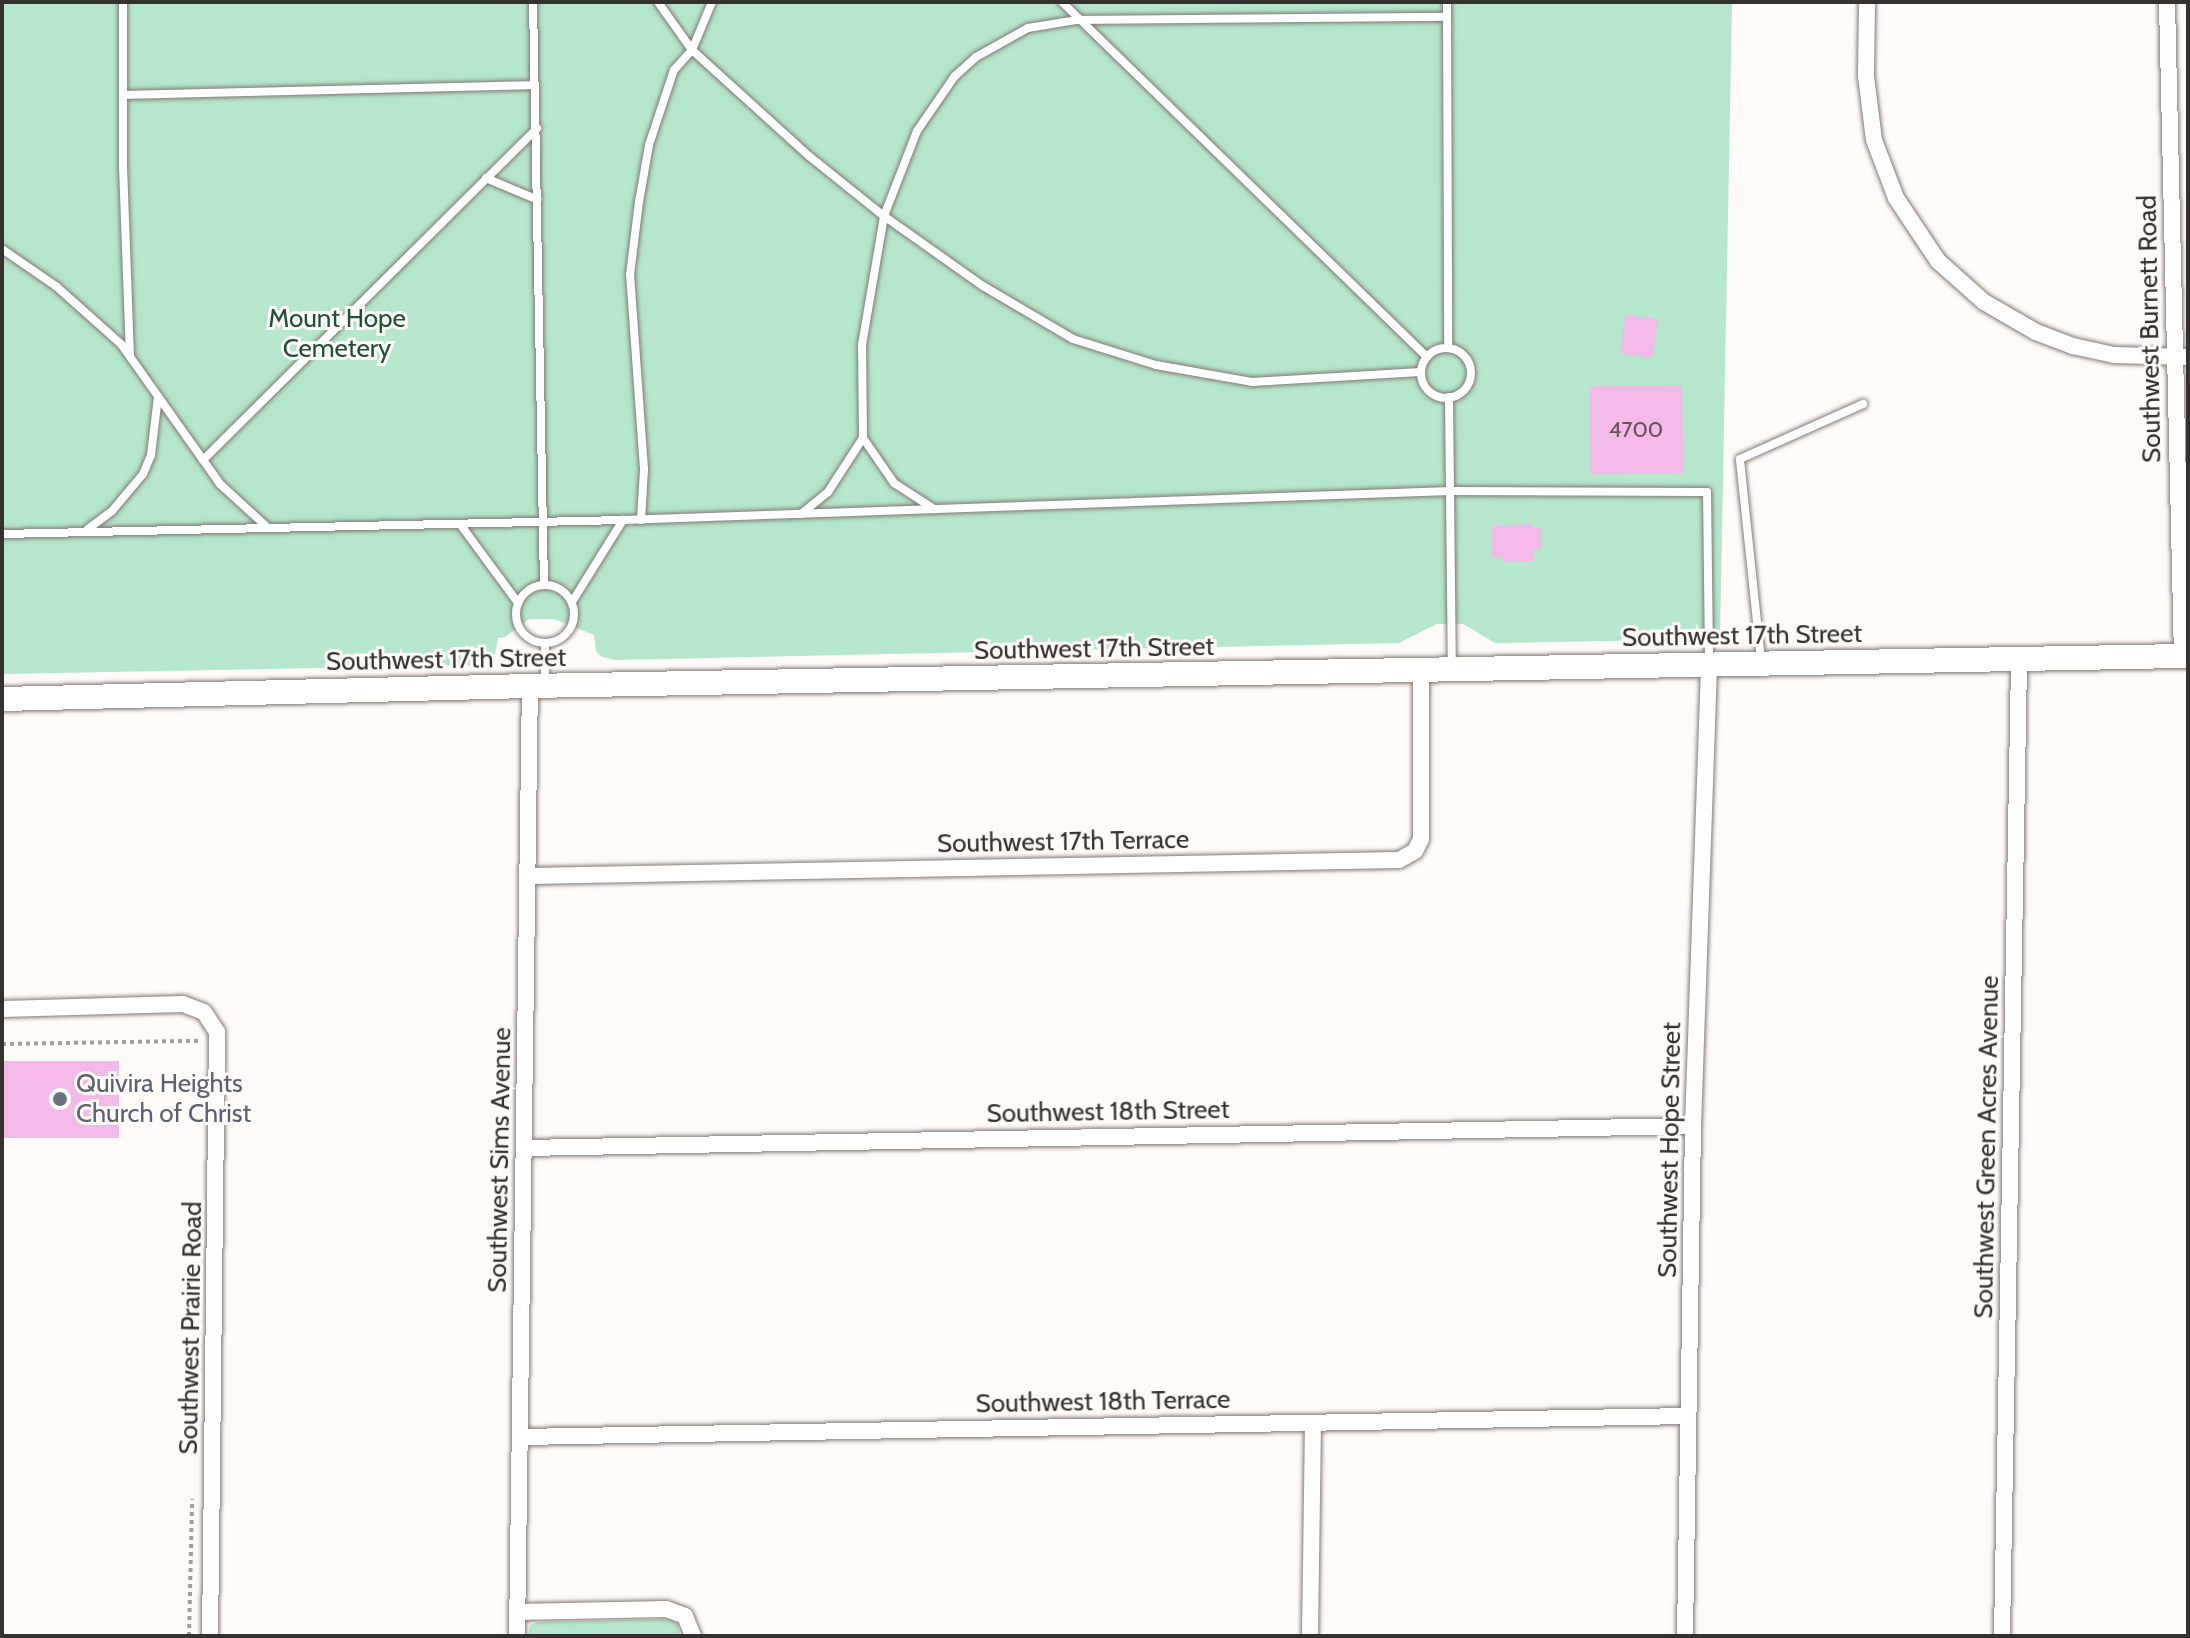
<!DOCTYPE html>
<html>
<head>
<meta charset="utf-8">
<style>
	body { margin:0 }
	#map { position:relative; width:2190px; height:1638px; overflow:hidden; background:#fefbf8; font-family:Cabin,sans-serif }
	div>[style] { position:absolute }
	.green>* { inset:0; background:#b4e7cb }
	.building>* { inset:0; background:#f3bae9; transform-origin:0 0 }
	.path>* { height:4px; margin-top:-2px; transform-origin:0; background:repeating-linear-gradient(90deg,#a19e9b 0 4px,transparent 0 8px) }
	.roads { filter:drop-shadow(0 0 2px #817974) drop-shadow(0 0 2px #817974) }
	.lane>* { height:8px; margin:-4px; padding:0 4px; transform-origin:4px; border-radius:4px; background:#fff }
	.lane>.ring { margin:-4px; padding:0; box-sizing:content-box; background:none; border:8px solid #fff; border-radius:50% }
	.street>* { height:16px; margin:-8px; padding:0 8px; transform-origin:8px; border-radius:8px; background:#fff }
	.secondary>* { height:24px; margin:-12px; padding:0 12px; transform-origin:12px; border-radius:12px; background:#fff }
	.dots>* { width:22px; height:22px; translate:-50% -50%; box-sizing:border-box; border:4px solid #fefbf8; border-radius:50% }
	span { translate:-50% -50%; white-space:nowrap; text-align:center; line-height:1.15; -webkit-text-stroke:6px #fefbf8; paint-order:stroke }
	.number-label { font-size:22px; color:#64535e }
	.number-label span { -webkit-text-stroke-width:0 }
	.park-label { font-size:26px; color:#1d5239 }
	.street-label { font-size:26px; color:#35312f }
	.worship-label { font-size:26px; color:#5b616d }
	.left { translate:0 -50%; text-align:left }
	.frame { position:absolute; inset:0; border:4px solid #35312f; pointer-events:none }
</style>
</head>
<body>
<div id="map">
	<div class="green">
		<div style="clip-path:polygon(2px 2px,1732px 2px,1720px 639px,1495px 643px,1463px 624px,1437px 624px,1399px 643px,615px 660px,602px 657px,596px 651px,594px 635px,554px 619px,529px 619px,505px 637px,498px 638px,495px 654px,479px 665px,2px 674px)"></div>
		<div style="clip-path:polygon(670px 1619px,678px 1625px,680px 1636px,528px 1636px,530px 1625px,539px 1622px)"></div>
	</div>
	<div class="building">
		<div style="left:1625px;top:315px;width:33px;height:39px;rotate:7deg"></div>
		<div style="left:1682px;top:385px;width:88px;height:93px;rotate:89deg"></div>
		<div style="clip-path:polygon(1532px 524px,1532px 528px,1542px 528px,1542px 550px,1533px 550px,1533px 561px,1503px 562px,1503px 557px,1492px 557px,1492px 526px)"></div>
		<div style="left:2px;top:1061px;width:117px;height:77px"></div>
	</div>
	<div class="path">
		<div style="left:2px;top:1044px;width:200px;rotate:-0.9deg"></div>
		<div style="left:189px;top:1636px;width:137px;rotate:-88.7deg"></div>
	</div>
	<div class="roads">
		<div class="lane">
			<div style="left:123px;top:2px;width:164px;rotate:90deg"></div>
			<div style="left:123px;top:166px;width:190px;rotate:87.9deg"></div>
			<div style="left:533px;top:2px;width:583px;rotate:88.92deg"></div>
			<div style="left:658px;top:2px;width:59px;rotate:54.7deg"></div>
			<div style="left:692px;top:50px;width:158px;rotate:42.2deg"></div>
			<div style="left:809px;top:156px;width:96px;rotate:38.7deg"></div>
			<div style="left:884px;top:216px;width:121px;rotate:35.3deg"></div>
			<div style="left:983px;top:286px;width:104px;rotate:30.5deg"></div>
			<div style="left:1073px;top:339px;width:87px;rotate:17.4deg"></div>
			<div style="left:1156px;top:365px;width:97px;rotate:10deg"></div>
			<div style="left:1252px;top:382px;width:169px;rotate:-3.4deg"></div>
			<div style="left:1062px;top:2px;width:509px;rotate:44.2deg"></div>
			<div style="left:1447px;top:2px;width:345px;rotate:89.8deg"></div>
			<div style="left:125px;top:95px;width:410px;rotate:-1.4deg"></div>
			<div style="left:486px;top:178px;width:56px;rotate:22.9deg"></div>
			<div style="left:2px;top:249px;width:67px;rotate:34.6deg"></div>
			<div style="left:57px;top:287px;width:86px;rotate:41.7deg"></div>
			<div style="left:121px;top:344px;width:171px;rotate:54.7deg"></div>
			<div style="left:220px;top:484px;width:65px;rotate:42.5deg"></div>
			<div class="ring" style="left:1421px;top:348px;width:42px;height:42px"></div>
			<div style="left:1449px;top:397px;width:271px;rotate:89.4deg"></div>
			<div style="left:863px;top:438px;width:55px;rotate:55.4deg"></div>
			<div style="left:894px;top:483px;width:48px;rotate:33deg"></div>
			<div style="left:203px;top:460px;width:471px;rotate:-44.8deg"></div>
			<div style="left:801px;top:514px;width:35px;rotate:-39deg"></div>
			<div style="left:828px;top:492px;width:64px;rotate:-57.1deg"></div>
			<div style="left:863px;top:438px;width:93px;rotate:-90.6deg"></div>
			<div style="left:862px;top:345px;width:131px;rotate:-80.3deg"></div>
			<div style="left:884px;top:216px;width:91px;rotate:-68.8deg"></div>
			<div style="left:917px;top:131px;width:67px;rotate:-55.4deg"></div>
			<div style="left:955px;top:76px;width:28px;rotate:-42deg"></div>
			<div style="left:976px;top:57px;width:60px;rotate:-29.1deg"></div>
			<div style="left:1028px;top:28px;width:50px;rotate:-9.3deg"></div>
			<div style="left:1077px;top:20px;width:370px;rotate:-0.5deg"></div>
			<div style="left:641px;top:520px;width:51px;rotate:-86.6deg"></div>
			<div style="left:644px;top:469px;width:195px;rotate:-94.1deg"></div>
			<div style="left:630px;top:275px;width:74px;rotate:-83deg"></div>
			<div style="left:639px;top:202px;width:58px;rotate:-80deg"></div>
			<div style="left:649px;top:145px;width:79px;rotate:-71.6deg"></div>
			<div style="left:674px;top:70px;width:27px;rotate:-48deg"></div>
			<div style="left:692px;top:50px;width:52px;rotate:-67.4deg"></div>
			<div style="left:460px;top:524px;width:98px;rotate:53.7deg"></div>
			<div style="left:88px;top:529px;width:30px;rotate:-37deg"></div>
			<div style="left:112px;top:511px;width:48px;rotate:-50deg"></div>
			<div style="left:143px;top:474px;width:21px;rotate:-67deg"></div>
			<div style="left:151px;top:455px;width:59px;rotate:-83.2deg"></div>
			<div style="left:2px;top:534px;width:621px;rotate:-1.29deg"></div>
			<div style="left:623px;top:520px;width:828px;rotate:-2.01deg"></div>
			<div style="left:1450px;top:491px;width:257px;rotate:0.2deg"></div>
			<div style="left:1707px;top:492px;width:170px;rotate:89.3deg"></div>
			<div class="ring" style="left:516px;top:585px;width:50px;height:50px"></div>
			<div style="left:572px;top:602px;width:97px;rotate:-58.1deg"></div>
			<div style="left:545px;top:643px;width:40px;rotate:90deg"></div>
			<div style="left:1761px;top:660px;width:202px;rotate:-96deg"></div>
			<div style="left:1740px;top:459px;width:135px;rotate:-24.1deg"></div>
		</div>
		<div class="street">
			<div style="left:1867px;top:2px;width:74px;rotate:90.8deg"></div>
			<div style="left:1866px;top:76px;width:64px;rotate:82.9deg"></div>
			<div style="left:1874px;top:140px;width:62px;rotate:69.2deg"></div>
			<div style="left:1896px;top:198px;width:76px;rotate:56.3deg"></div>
			<div style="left:1938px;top:261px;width:62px;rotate:41.7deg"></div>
			<div style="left:1984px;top:302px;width:60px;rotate:30deg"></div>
			<div style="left:2036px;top:332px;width:40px;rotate:21deg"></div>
			<div style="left:2073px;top:346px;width:42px;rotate:12.4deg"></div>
			<div style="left:2114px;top:355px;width:74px;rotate:1.5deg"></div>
			<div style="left:2167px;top:2px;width:654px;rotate:88.69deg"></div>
			<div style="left:528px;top:876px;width:871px;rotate:-1.05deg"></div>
			<div style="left:1399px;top:860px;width:18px;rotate:-29deg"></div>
			<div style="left:1415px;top:851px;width:13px;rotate:-63deg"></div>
			<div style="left:1421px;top:839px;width:169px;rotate:-90deg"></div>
			<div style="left:2px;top:1009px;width:181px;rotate:-1.6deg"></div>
			<div style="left:183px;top:1004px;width:22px;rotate:21deg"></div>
			<div style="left:204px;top:1012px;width:24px;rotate:57deg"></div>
			<div style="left:217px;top:1032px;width:604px;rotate:90.66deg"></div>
			<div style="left:524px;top:1148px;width:1169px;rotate:-1.08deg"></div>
			<div style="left:520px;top:1437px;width:1168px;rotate:-1.03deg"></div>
			<div style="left:517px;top:1612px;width:149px;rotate:-1.2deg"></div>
			<div style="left:666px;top:1609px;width:20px;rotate:20deg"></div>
			<div style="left:685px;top:1616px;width:22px;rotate:68deg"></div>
			<div style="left:517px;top:1636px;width:950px;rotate:-89.22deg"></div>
			<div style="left:1310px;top:1636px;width:213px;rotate:-89.2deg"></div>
			<div style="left:1685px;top:1636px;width:510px;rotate:-89.1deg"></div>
			<div style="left:1693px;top:1126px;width:460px;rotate:-88deg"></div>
			<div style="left:2002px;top:1636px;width:977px;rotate:-89deg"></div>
		</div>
		<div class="secondary">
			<div style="left:2px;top:699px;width:528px;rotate:-1.41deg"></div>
			<div style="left:530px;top:686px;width:1658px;rotate:-1.04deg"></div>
		</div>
	</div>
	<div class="dots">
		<div style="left:60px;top:1099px;background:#6b7280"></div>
	</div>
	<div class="number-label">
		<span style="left:1636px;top:430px">4700</span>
	</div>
	<div class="park-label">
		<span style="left:337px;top:334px">Mount Hope<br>Cemetery</span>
	</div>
	<div class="street-label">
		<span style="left:2150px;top:329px;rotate:-91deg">Southwest Burnett Road</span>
		<span style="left:1742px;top:636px;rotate:-1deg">Southwest 17th Street</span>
		<span style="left:1094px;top:649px;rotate:-1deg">Southwest 17th Street</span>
		<span style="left:446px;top:660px;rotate:-1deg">Southwest 17th Street</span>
		<span style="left:1063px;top:842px;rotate:-1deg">Southwest 17th Terrace</span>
		<span style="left:1108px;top:1112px;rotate:-1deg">Southwest 18th Street</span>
		<span style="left:1987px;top:1147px;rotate:-89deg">Southwest Green Acres Avenue</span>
		<span style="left:1670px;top:1150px;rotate:-89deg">Southwest Hope Street</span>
		<span style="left:500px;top:1160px;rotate:-89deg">Southwest Sims Avenue</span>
		<span style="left:191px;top:1328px;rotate:-89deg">Southwest Prairie Road</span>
		<span style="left:1103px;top:1402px;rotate:-1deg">Southwest 18th Terrace</span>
	</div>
	<div class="worship-label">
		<span class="left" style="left:76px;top:1099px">Quivira Heights<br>Church of Christ</span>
	</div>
	<div class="frame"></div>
</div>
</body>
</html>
